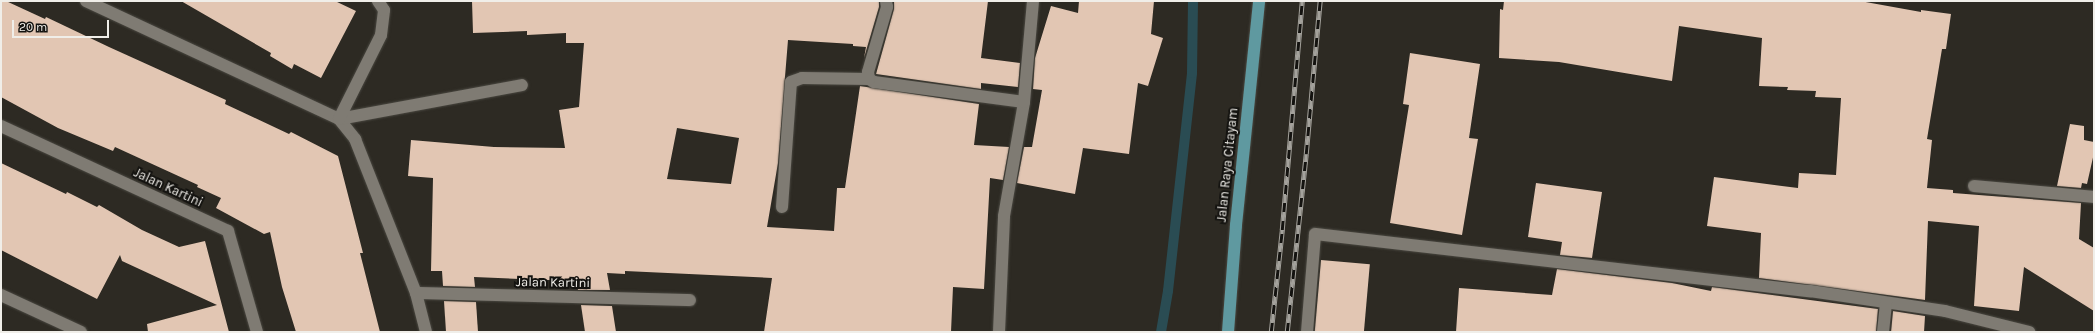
<!DOCTYPE html>
<html>
<head>
<meta charset="utf-8">
<style>
	body { margin:0 }
	#map { position:relative; width:2095px; height:333px; overflow:hidden; background:#2d2a23; font-family:Karla,sans-serif }
	div>[style] { position:absolute }
	.stream>* { height:10px; margin:-5px; padding:0 5px; transform-origin:5px; border-radius:5px; background:#2a4c53 }
	.building>* { inset:0; background:#e2c6b3; transform-origin:0 0 }
	.roads { filter:drop-shadow(0 0 1px #4a4841) drop-shadow(0 0 1px #4a4841) }
	.street>* { height:12px; margin:-6px; padding:0 6px; transform-origin:6px; border-radius:6px; background:#7f7b73 }
	.primary>* { height:12px; margin:-6px; padding:0 6px; transform-origin:6px; border-radius:6px; background:#5f99a0 }
	.rail>* { height:4.5px; margin-top:-2.25px; transform-origin:0; background:repeating-linear-gradient(90deg,#141310 0 9px,#a4a29c 0 18px); box-sizing:border-box; border-block:1px solid #a4a29c }
	span { translate:-50% -50%; white-space:nowrap; text-align:center; line-height:1.15; -webkit-text-stroke:4px #141310; paint-order:stroke }
	.street-label { font-size:13px; color:#f0eee9 }
	.frame { position:absolute; inset:0; border:2px solid #f0eee9; pointer-events:none }
	.scale { position:absolute; left:12px; top:20px; width:97px; height:18px; box-sizing:border-box; border:2px solid #f0eee9; border-top:0; padding-left:5px; font-size:12px; line-height:14px; white-space:nowrap; color:#f0eee9; -webkit-text-stroke:3px #141310; paint-order:stroke }
</style>
</head>
<body>
<div id="map">
	<div class="stream">
		<div style="left:1161px;top:332px;width:42px;rotate:-80.3deg"></div>
		<div style="left:1168px;top:291px;width:219px;rotate:-83.7deg"></div>
		<div style="left:1192px;top:73px;width:72px;rotate:-89.2deg"></div>
	</div>
	<div class="building">
		<div style="clip-path:polygon(1px 1px,6px 1px,45px 19px,46px 17px,109px 47px,226px 100px,225px 104px,289px 134px,291px 132px,338px 156px,363px 253px,360px 253px,380px 332px,296px 332px,282px 287px,270px 232px,264px 234px,216px 208px,221px 198px,197px 187px,198px 185px,115px 147px,113px 151px,58px 128px,1px 97px)"></div>
		<div style="clip-path:polygon(181px 1px,335px 1px,356px 11px,321px 78px,294px 64px,292px 69px,270px 56px,271px 53px)"></div>
		<div style="clip-path:polygon(evenodd,472px 1px,879px 1px,879px 7px,864px 58px,866px 47px,853px 46px,853px 44px,788px 40px,778px 163px,767px 227px,834px 231px,837px 188px,845px 188px,860px 86px,979px 104px,974px 145px,1009px 147px,1003px 180px,990px 178px,984px 289px,953px 287px,951px 332px,764px 332px,772px 278px,625px 271px,625px 274px,607px 273px,610px 290px,578px 290px,577px 282px,520px 278px,520px 279px,474px 277px,475px 287px,443px 286px,442px 271px,431px 271px,433px 178px,408px 176px,411px 140px,494px 147px,565px 148px,559px 110px,579px 107px,584px 43px,566px 43px,566px 33px,527px 35px,527px 31px,473px 33px,472px 1px,677px 128px,739px 138px,731px 184px,667px 179px,677px 128px)"></div>
		<div style="clip-path:polygon(894px 1px,988px 1px,981px 58px,1020px 63px,1018px 87px,981px 83px,981px 89px,876px 74px,894px 9px)"></div>
		<div style="clip-path:polygon(1079px 1px,1154px 1px,1151px 34px,1163px 38px,1148px 86px,1138px 83px,1129px 154px,1083px 148px,1075px 194px,1017px 183px,1024px 147px,1032px 147px,1042px 90px,1033px 89px,1035px 58px,1051px 6px,1078px 13px)"></div>
		<div style="clip-path:polygon(1504px 1px,1860px 1px,1921px 12px,1921px 10px,1951px 14px,1946px 49px,1942px 49px,1927px 139px,1932px 140px,1927px 188px,1953px 190px,1953px 193px,2081px 203px,2079px 239px,2094px 248px,2094px 311px,2024px 267px,2019px 311px,1974px 306px,1979px 226px,1928px 221px,1925px 300px,1759px 278px,1761px 233px,1707px 226px,1714px 177px,1798px 188px,1799px 173px,1836px 175px,1841px 98px,1815px 97px,1816px 91px,1787px 90px,1788px 87px,1759px 86px,1762px 38px,1679px 26px,1672px 81px,1559px 62px,1499px 58px,1500px 9px,1503px 10px)"></div>
		<div style="clip-path:polygon(1410px 53px,1480px 64px,1469px 138px,1478px 139px,1462px 235px,1390px 223px,1409px 105px,1403px 104px)"></div>
		<div style="clip-path:polygon(2070px 124px,2084px 126px,2084px 140px,2094px 142px,2094px 153px,2087px 184px,2082px 183px,2081px 188px,2057px 186px)"></div>
		<div style="clip-path:polygon(1px 163px,66px 194px,67px 192px,97px 207px,99px 205px,142px 230px,179px 247px,205px 241px,229px 332px,148px 332px,147px 324px,217px 305px,122px 261px,120px 255px,97px 299px,1px 250px)"></div>
		<div style="clip-path:polygon(1536px 183px,1602px 192px,1592px 258px,1560px 255px,1562px 242px,1528px 237px)"></div>
		<div style="left:1321px;top:260px;width:49px;height:72px;rotate:5deg"></div>
		<div style="clip-path:polygon(1557px 269px,1672px 283px,1711px 291px,1712px 287px,1878px 309px,1876px 332px,1456px 332px,1459px 288px,1552px 295px)"></div>
		<div style="clip-path:polygon(444px 301px,476px 302px,478px 332px,446px 332px)"></div>
		<div style="clip-path:polygon(581px 305px,612px 306px,616px 332px,585px 332px)"></div>
		<div style="clip-path:polygon(1893px 311px,1925px 316px,1924px 332px,1891px 332px)"></div>
	</div>
	<div class="roads">
		<div class="street">
			<div style="left:86px;top:1px;width:279px;rotate:25deg"></div>
			<div style="left:339px;top:119px;width:26px;rotate:51deg"></div>
			<div style="left:355px;top:139px;width:166px;rotate:68.4deg"></div>
			<div style="left:416px;top:293px;width:40px;rotate:75.6deg"></div>
			<div style="left:886px;top:1px;width:6px;rotate:81deg"></div>
			<div style="left:887px;top:7px;width:68px;rotate:106.3deg"></div>
			<div style="left:868px;top:72px;width:7px;rotate:82deg"></div>
			<div style="left:869px;top:79px;width:6px;rotate:31deg"></div>
			<div style="left:874px;top:82px;width:151px;rotate:7.6deg"></div>
			<div style="left:339px;top:119px;width:186px;rotate:-10.5deg"></div>
			<div style="left:339px;top:119px;width:94px;rotate:-63.4deg"></div>
			<div style="left:381px;top:35px;width:25px;rotate:-83deg"></div>
			<div style="left:384px;top:10px;width:11px;rotate:-124deg"></div>
			<div style="left:1px;top:126px;width:250px;rotate:24.8deg"></div>
			<div style="left:228px;top:231px;width:105px;rotate:74deg"></div>
			<div style="left:1974px;top:186px;width:121px;rotate:5.2deg"></div>
			<div style="left:782px;top:207px;width:125px;rotate:-85.9deg"></div>
			<div style="left:791px;top:82px;width:12px;rotate:-20deg"></div>
			<div style="left:802px;top:78px;width:67px;rotate:0.9deg"></div>
			<div style="left:416px;top:293px;width:274px;rotate:1.5deg"></div>
			<div style="left:1px;top:295px;width:88px;rotate:24.8deg"></div>
			<div style="left:999px;top:332px;width:116px;rotate:-87.5deg"></div>
			<div style="left:1004px;top:216px;width:116px;rotate:-80deg"></div>
			<div style="left:1024px;top:102px;width:101px;rotate:-84.9deg"></div>
			<div style="left:1307px;top:332px;width:98px;rotate:-85.3deg"></div>
			<div style="left:1315px;top:234px;width:498px;rotate:6.6deg"></div>
			<div style="left:1810px;top:291px;width:136px;rotate:8.4deg"></div>
			<div style="left:1945px;top:311px;width:87px;rotate:14deg"></div>
			<div style="left:1883px;top:332px;width:29px;rotate:-84deg"></div>
		</div>
		<div class="primary">
			<div style="left:1228px;top:332px;width:107px;rotate:-85.7deg"></div>
			<div style="left:1236px;top:225px;width:225px;rotate:-84.1deg"></div>
		</div>
	</div>
	<div class="rail">
		<div style="left:1271px;top:332px;width:103px;rotate:-83.8deg"></div>
		<div style="left:1282px;top:230px;width:230px;rotate:-85deg"></div>
		<div style="left:1287px;top:332px;width:179px;rotate:-83.9deg"></div>
		<div style="left:1306px;top:154px;width:154px;rotate:-84.8deg"></div>
	</div>
	<div class="street-label">
		<span style="left:1228px;top:165px;rotate:-84deg">Jalan Raya Citayam</span>
		<span style="left:168px;top:188px;rotate:25deg">Jalan Kartini</span>
		<span style="left:553px;top:283px;rotate:1deg">Jalan Kartini</span>
	</div>
	<div class="frame"></div>
	<div class="scale">20 m</div>
</div>
</body>
</html>
